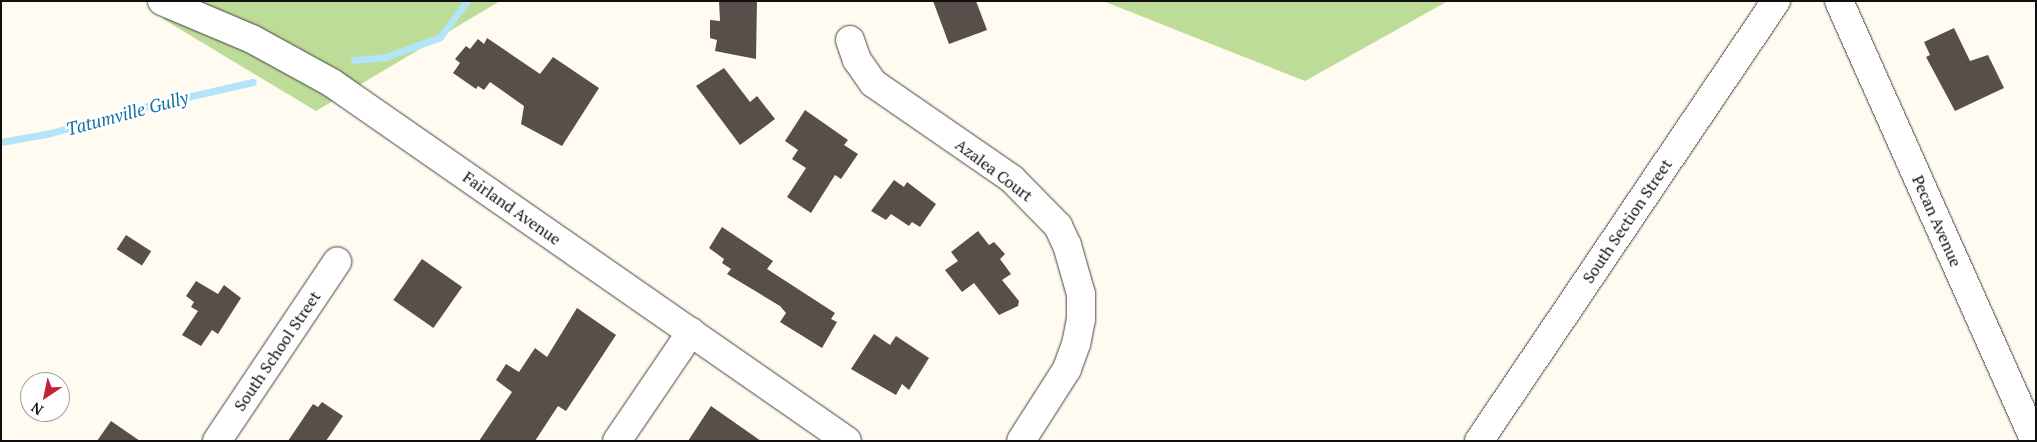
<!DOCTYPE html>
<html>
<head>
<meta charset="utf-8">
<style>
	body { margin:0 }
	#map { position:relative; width:2037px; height:442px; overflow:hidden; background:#fffbf0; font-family:"PT Serif",serif }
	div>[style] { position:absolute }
	.forest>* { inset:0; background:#bcdc97 }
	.stream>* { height:7px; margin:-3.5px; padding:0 3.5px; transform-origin:3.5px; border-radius:3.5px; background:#b3e4f8 }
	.building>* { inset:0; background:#584f4a; transform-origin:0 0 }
	.roads { filter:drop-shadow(0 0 1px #424242) drop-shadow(0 0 1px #424242) }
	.minor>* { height:28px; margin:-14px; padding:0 14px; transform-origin:14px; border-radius:14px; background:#fff }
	span { translate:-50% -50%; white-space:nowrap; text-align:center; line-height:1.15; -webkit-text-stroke:5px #fff; paint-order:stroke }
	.street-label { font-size:16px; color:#0f0f0f }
	.water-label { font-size:18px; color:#1371a5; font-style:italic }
	.frame { position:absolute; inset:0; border:2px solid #0f0f0f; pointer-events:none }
	.north { position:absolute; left:20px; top:372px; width:50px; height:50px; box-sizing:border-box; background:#fff; border:1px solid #9f9f9f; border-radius:50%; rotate:214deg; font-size:14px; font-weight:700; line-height:20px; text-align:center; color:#0f0f0f }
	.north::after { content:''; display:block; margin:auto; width:18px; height:22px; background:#c32236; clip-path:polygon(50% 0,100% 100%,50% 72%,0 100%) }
</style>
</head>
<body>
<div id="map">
	<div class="forest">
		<div style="clip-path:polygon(175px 1px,500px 1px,316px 111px,163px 19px)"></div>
		<div style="clip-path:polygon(1103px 1px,1448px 1px,1305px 81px)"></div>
	</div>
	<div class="stream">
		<div style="left:354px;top:60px;width:32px;rotate:-5deg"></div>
		<div style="left:386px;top:57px;width:58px;rotate:-20.3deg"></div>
		<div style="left:440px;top:37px;width:45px;rotate:-53.1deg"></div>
		<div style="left:1px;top:142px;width:51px;rotate:-10.2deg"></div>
		<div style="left:51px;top:133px;width:78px;rotate:-16.3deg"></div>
		<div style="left:126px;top:111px;width:130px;rotate:-12.9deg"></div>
	</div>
	<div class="building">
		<div style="clip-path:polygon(719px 1px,757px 1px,756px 59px,715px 51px,717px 40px,710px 38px,710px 20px,720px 21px)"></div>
		<div style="clip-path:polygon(933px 1px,976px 1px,987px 30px,949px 44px)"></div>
		<div style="clip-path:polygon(1954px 28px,1970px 61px,1988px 55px,2004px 88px,1955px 111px,1926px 57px,1930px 55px,1924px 42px)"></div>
		<div style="clip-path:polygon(487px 38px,540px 74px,553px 57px,599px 88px,562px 146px,521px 124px,524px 106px,490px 82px,484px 90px,478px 86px,476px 89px,453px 73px,460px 63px,455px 59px,466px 46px,470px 49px,478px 39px,484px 44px)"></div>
		<div style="clip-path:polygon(724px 68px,750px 102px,757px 96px,775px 119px,740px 145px,696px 86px)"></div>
		<div style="clip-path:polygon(805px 110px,848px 140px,844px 145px,858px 154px,841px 179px,835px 175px,811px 213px,787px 197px,806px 168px,792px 159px,798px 150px,785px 141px)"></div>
		<div style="clip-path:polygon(894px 180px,904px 187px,907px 182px,936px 204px,920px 227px,912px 222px,909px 226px,891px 214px,886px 220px,871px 211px)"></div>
		<div style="clip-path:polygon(722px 227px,773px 261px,767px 269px,835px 313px,831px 319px,837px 322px,822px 348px,780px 322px,786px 313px,780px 306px,727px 274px,731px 269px,722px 263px,724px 259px,709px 248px)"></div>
		<div style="clip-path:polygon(978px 231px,989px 245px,994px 242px,1005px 254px,1000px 259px,1011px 274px,1002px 280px,1019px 301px,1018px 306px,999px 315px,974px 283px,962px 292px,945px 270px,958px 261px,951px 252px)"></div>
		<div style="left:126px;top:235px;width:30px;height:17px;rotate:33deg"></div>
		<div style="left:422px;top:259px;width:49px;height:50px;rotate:35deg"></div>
		<div style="clip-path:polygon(196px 281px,218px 294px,224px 285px,241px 298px,218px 334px,212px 330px,201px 346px,182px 335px,198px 311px,191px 307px,194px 302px,186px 296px)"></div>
		<div style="clip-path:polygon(577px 308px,616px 335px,566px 411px,558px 406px,535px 441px,479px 441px,512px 392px,496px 380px,506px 364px,519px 372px,535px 348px,547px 357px)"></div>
		<div style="clip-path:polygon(874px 334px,890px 345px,896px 336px,929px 358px,909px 390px,902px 384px,896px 395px,851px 369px)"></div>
		<div style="clip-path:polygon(322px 402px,343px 416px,326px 441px,288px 441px,313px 404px,318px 407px)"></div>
		<div style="clip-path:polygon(711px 406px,761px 441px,688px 441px)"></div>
		<div style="clip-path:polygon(111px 421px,140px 441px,97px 441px)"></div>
	</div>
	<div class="roads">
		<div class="minor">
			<div style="left:162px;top:1px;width:98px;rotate:22.9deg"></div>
			<div style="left:252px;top:39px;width:91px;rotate:28.8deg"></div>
			<div style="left:332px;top:83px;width:627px;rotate:34.8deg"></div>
			<div style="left:1839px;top:1px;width:482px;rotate:66deg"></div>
			<div style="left:850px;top:40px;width:21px;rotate:71deg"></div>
			<div style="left:857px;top:60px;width:28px;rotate:55deg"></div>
			<div style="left:873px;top:83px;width:169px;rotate:34.6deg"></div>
			<div style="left:1012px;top:179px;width:66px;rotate:45.6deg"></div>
			<div style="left:1058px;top:226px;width:21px;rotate:65deg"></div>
			<div style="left:1067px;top:245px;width:51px;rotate:74.1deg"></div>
			<div style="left:1081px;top:294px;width:25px;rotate:90deg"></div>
			<div style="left:1081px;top:319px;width:25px;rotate:101deg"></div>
			<div style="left:1076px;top:344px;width:27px;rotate:110deg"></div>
			<div style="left:1067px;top:369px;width:85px;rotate:122.6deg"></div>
			<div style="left:217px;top:441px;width:216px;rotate:-56.2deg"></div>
			<div style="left:617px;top:441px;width:132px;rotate:-55.8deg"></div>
			<div style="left:1479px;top:441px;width:531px;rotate:-55.98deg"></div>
		</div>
	</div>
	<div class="street-label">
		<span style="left:994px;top:170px;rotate:37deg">Azalea Court</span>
		<span style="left:512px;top:208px;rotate:35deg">Fairland Avenue</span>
		<span style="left:1627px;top:221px;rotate:-56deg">South Section Street</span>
		<span style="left:1937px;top:221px;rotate:66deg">Pecan Avenue</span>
		<span style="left:277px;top:351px;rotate:-56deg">South School Street</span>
	</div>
	<div class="water-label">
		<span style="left:127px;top:113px;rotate:-15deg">Tatumville Gully</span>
	</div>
	<div class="frame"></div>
	<div class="north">N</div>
</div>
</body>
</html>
